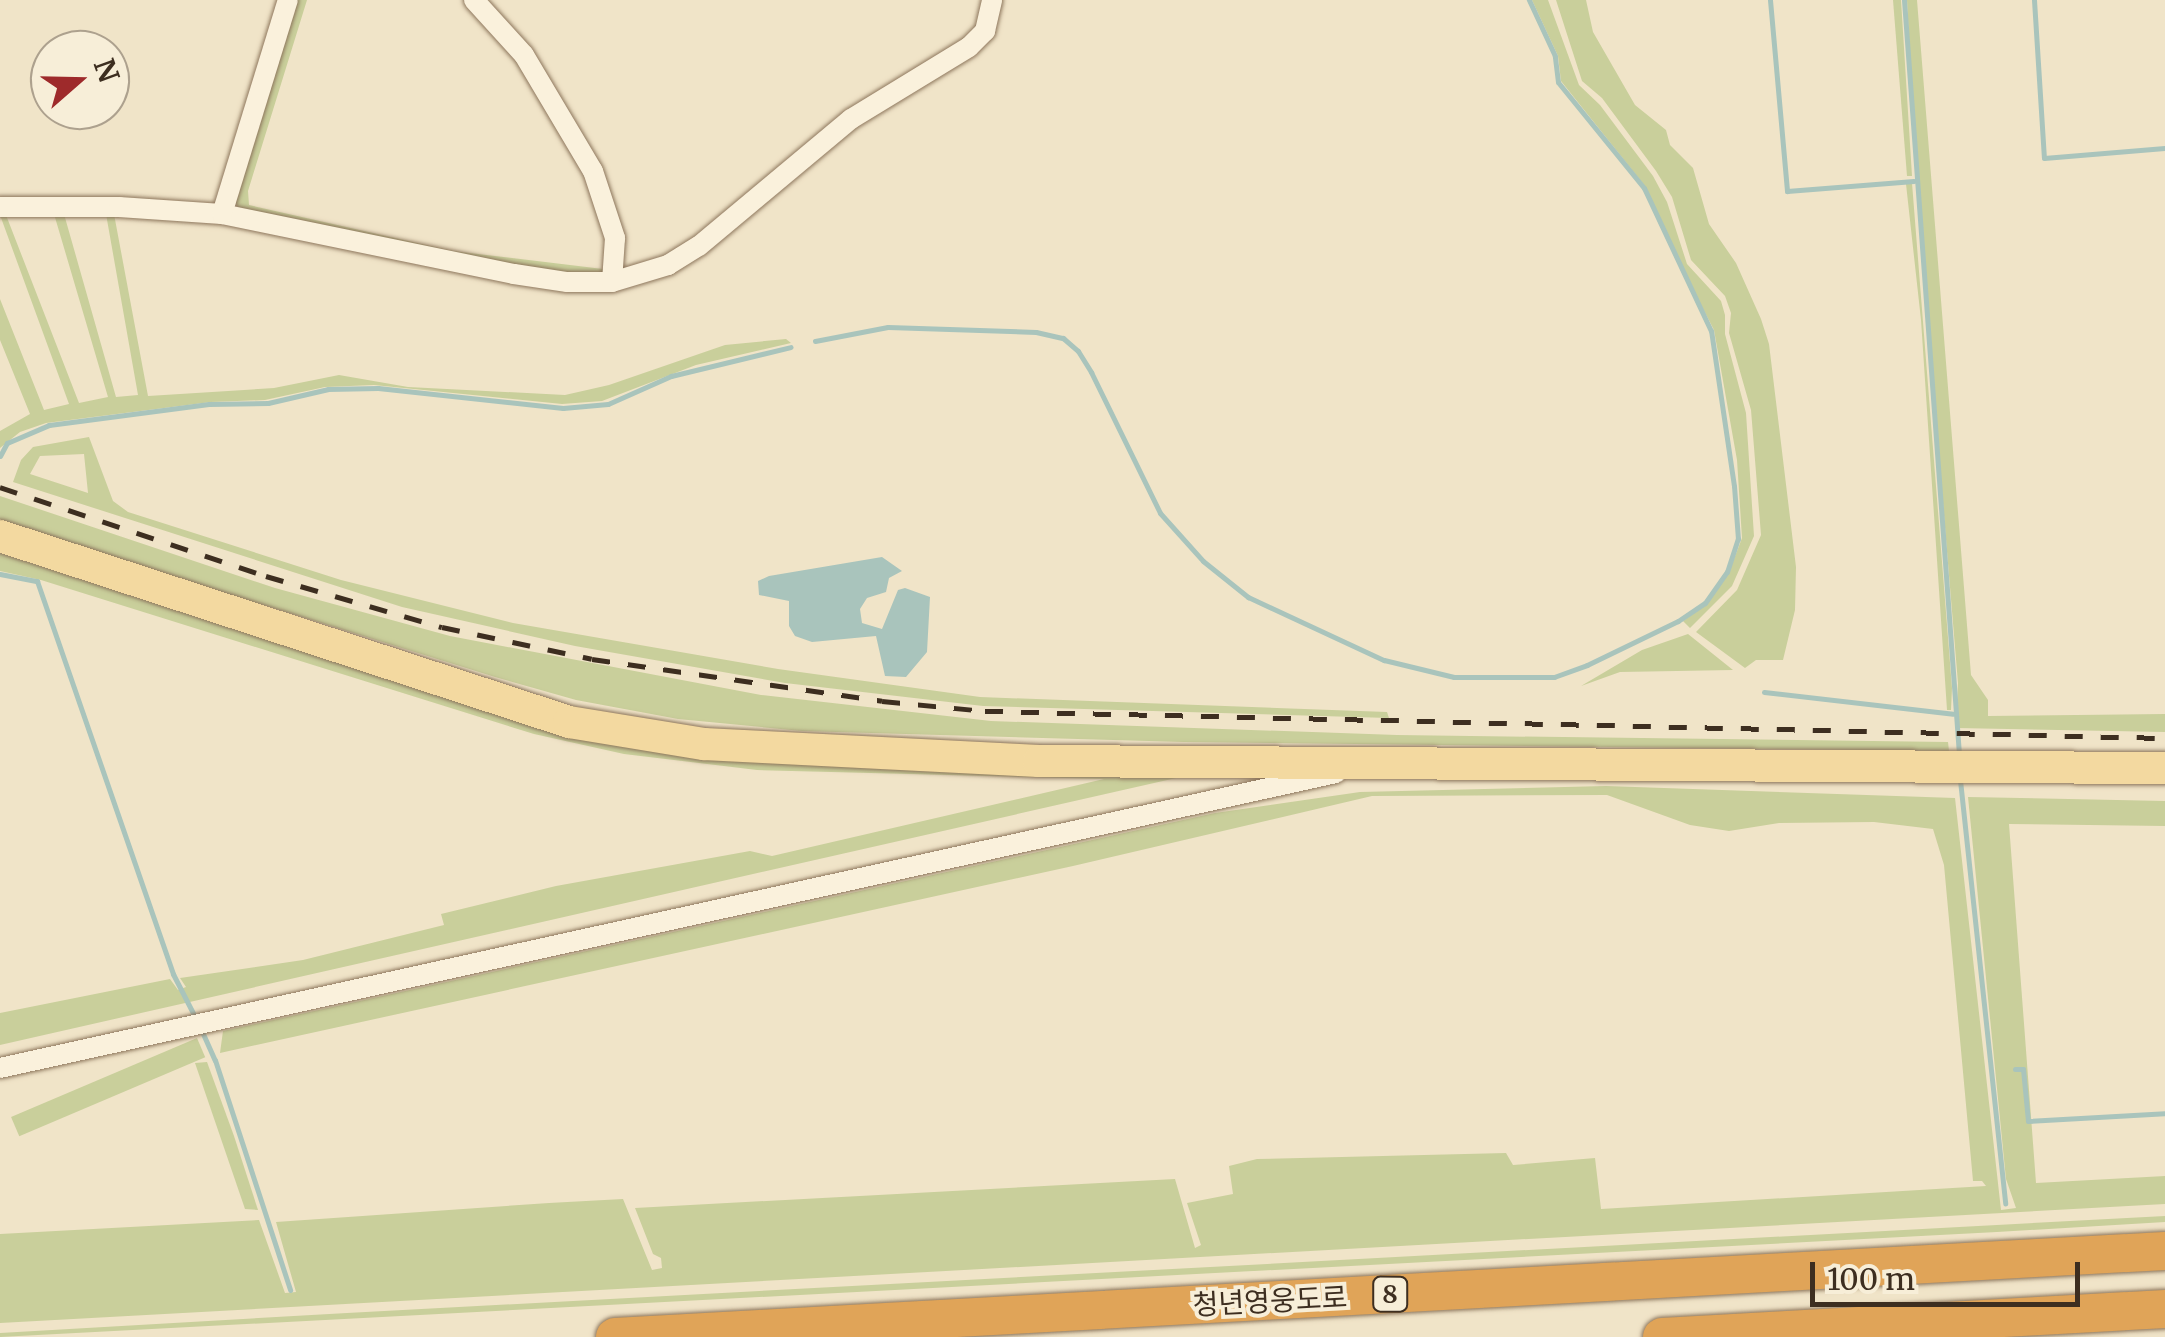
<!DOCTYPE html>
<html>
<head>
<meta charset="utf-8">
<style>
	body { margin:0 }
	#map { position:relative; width:2165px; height:1337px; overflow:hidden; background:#f0e4c8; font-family:Merriweather,"Noto Sans KR",serif }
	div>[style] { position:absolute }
	.green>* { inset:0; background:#c9cf9b; transform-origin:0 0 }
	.water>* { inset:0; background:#a9c4bc }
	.stream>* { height:5px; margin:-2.5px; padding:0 2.5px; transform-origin:2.5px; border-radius:2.5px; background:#a9c4bc }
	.roads { filter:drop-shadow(0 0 2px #8d765c) drop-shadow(0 0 2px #8d765c) }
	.minor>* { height:20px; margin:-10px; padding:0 10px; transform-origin:10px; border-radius:10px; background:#faf1dc }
	.primary>* { height:32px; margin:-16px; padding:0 16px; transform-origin:16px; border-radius:16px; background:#f3d9a0 }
	.motorway>* { height:38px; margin:-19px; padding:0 19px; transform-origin:19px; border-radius:19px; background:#e0a458 }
	.rail>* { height:5px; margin-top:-2.5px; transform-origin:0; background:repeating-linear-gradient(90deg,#3d2e20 0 18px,transparent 0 36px) }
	span { translate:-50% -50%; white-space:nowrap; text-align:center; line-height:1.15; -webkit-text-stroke:8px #f7eed8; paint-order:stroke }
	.shield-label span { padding:2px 8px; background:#f7eed8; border:2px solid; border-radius:8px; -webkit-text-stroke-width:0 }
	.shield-label { font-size:25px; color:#3d2e20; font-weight:700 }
	.street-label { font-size:28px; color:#3d2e20 }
	.north { position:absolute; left:30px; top:30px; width:100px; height:100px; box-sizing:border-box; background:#f7eed8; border:2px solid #ada18e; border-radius:50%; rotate:70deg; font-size:28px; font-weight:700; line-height:40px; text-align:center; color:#3d2e20 }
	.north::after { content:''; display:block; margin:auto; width:35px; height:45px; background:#9e2a2b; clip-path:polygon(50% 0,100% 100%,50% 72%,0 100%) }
	.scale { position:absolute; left:1810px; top:1262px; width:270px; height:45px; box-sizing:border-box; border:5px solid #3d2e20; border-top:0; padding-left:12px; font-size:30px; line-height:35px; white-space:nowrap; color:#3d2e20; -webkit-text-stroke:8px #f7eed8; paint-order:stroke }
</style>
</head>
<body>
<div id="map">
	<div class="green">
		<div style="clip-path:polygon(294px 0,307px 0,248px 191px,249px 205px,453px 251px,603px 269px,602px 277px,568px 279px,239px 209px,235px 202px)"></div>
		<div style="clip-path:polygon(1532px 0,1548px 0,1579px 85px,1600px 105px,1653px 176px,1667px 202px,1687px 264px,1721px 301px,1725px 315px,1725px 334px,1746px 413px,1754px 536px,1732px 586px,1690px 628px,1683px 621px,1707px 604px,1729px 572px,1742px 538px,1737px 460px,1714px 330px,1659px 223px,1645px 186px,1561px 81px,1558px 56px)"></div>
		<div style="clip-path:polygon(1556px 0,1586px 0,1593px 32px,1635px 105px,1666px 130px,1670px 145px,1693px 168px,1709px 224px,1736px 263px,1761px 319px,1769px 344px,1796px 567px,1795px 610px,1783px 660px,1756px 660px,1745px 668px,1696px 632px,1737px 590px,1761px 535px,1751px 410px,1729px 333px,1731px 313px,1725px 296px,1691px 260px,1672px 197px,1656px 171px,1602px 98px,1582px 81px)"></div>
		<div style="clip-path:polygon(1893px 0,1901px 0,1912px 176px,1907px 176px)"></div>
		<div style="clip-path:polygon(1907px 0,1917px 0,1971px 675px,1988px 700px,1988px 716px,2165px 714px,2165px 732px,1956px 728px,1958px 683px,1916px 179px)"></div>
		<div style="clip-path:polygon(1912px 183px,1952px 688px,1951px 710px,1947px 710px,1921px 320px,1906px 184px)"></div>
		<div style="clip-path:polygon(54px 214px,64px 214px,116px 397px,138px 395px,106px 214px,114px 214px,148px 396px,274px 388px,339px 375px,408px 387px,565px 395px,609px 385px,725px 345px,786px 339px,791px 343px,696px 365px,602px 401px,562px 404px,374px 385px,325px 387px,265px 400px,211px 402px,46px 423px,20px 432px,0 448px,0 431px,30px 414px,0 340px,0 299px,44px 410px,69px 404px,0 215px,6px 215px,79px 403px,108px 397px)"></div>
		<div style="clip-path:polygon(evenodd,89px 437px,113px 501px,128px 512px,341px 580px,513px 623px,778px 669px,980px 697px,1387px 712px,1389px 718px,983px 706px,785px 683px,575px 646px,402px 607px,13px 482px,21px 460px,33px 447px,89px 437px,84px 454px,88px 493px,30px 474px,40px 456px,84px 454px)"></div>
		<div style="clip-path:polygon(0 496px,275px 588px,450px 636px,761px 695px,991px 721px,1397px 735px,1948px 742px,1949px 751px,1184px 742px,802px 731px,678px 719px,576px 700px,495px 677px,0 523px)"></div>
		<div style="clip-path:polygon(0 553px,505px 717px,1185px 776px,0 1045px,0 1013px,170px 979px,178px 990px,186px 987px,180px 978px,303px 960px,444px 925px,441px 914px,556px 886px,750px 851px,772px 856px,1104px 779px,757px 770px,624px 754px,534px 734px,41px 580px,0 571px)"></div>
		<div style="clip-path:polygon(1688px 634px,1733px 670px,1620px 672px,1581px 686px,1642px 650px)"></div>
		<div style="clip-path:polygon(1606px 786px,1955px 798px,2001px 1210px,2016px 1208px,2006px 1179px,1968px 797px,2165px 801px,2165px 826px,2009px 824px,2036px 1183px,2165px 1176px,2165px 1204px,0 1323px,0 1234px,259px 1220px,285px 1293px,296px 1292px,276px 1222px,549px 1203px,623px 1199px,652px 1270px,662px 1268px,661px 1258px,653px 1254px,635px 1208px,1175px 1179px,1195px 1248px,1201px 1245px,1187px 1203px,1233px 1194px,1229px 1166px,1257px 1159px,1506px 1153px,1513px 1165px,1595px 1158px,1601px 1209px,1986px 1186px,1982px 1181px,1973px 1181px,1944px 865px,1933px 829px,1874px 822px,1779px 823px,1729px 831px,1690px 825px,1607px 795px,1372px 796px,1073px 866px,220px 1053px,223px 1031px,1215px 813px,1360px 792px)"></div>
		<div style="left:197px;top:1038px;width:21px;height:202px;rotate:67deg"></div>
		<div style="clip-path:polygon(207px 1062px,234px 1136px,258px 1210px,245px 1209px,195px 1063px)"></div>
		<div style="clip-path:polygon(2165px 1216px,2165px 1222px,1997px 1232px,0 1337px,0 1333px,347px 1313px)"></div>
	</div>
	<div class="water">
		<div style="clip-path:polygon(882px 557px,902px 571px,889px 578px,886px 592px,867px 598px,860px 609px,862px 623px,882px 629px,898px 590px,905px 588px,930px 597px,927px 652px,906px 677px,885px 676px,876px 636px,812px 642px,795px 636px,789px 626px,789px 601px,759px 595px,758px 581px,769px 576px)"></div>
	</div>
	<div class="stream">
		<div style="left:1770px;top:0;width:192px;rotate:84.9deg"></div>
		<div style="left:1787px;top:191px;width:127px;rotate:-4.5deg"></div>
		<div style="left:1904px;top:0;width:756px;rotate:85.83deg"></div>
		<div style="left:2034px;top:0;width:158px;rotate:86.4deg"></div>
		<div style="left:2044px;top:158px;width:121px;rotate:-4.7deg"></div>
		<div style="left:815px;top:341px;width:74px;rotate:-10.9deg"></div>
		<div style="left:888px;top:327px;width:148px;rotate:1.9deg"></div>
		<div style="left:1036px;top:332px;width:28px;rotate:13deg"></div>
		<div style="left:1063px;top:338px;width:20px;rotate:41deg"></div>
		<div style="left:1078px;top:351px;width:25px;rotate:58deg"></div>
		<div style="left:1091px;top:372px;width:157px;rotate:63.9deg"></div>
		<div style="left:1160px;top:513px;width:64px;rotate:48.1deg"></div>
		<div style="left:1203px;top:561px;width:58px;rotate:38.7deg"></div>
		<div style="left:1248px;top:597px;width:150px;rotate:24.9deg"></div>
		<div style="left:1384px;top:660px;width:72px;rotate:13.7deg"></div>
		<div style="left:1454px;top:677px;width:100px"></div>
		<div style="left:1554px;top:677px;width:35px;rotate:-20deg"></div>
		<div style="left:1587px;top:665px;width:101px;rotate:-25.8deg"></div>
		<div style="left:1678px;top:621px;width:32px;rotate:-34deg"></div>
		<div style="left:1705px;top:603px;width:38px;rotate:-55deg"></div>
		<div style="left:1727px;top:572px;width:35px;rotate:-72deg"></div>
		<div style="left:1738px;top:539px;width:53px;rotate:-94.3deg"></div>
		<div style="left:1734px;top:486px;width:157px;rotate:-98.4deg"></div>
		<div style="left:1711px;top:331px;width:158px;rotate:-115.1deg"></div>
		<div style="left:1644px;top:188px;width:136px;rotate:-129.1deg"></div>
		<div style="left:1558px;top:82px;width:26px;rotate:-97deg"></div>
		<div style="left:1555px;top:56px;width:62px;rotate:-114.9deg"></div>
		<div style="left:0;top:456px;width:15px;rotate:-62deg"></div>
		<div style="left:7px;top:443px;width:46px;rotate:-23.2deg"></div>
		<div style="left:49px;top:425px;width:161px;rotate:-7.5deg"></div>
		<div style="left:209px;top:404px;width:59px;rotate:-1deg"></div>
		<div style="left:268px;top:403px;width:62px;rotate:-13.1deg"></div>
		<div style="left:328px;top:389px;width:50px;rotate:-1.1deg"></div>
		<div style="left:378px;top:388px;width:186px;rotate:6.2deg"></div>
		<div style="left:563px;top:408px;width:45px;rotate:-5.1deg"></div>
		<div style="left:608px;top:404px;width:69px;rotate:-24deg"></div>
		<div style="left:671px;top:376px;width:123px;rotate:-13.6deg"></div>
		<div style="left:0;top:574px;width:38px;rotate:11deg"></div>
		<div style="left:37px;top:581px;width:416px;rotate:70.9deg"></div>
		<div style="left:173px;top:974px;width:48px;rotate:62.9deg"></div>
		<div style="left:1764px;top:692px;width:190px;rotate:6.6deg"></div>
		<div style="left:1960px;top:780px;width:426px;rotate:83.9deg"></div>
		<div style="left:200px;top:1027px;width:36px;rotate:66deg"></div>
		<div style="left:215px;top:1060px;width:242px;rotate:71.9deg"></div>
		<div style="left:2015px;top:1069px;width:8px"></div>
		<div style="left:2023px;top:1069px;width:52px;rotate:84.5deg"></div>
		<div style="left:2028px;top:1121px;width:137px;rotate:-3.3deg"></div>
	</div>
	<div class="roads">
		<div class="minor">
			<div style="left:474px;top:0;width:74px;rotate:47.7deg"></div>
			<div style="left:524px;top:55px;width:135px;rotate:59.3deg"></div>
			<div style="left:593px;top:171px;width:71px;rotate:71.8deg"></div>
			<div style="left:615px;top:238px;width:44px;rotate:93.9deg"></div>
			<div style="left:0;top:207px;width:119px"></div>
			<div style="left:119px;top:207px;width:103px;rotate:3.9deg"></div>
			<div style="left:222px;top:214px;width:298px;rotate:11.6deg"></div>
			<div style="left:514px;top:274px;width:54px;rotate:8.6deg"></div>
			<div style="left:567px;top:282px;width:45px"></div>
			<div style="left:612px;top:282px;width:59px;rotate:-16.9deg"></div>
			<div style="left:668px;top:265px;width:36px;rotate:-32deg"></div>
			<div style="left:699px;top:246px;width:198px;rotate:-39.9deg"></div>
			<div style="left:851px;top:119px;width:138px;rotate:-31.4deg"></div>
			<div style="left:969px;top:47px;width:23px;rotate:-45deg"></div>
			<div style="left:985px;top:31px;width:32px;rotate:-77deg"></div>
			<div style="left:222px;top:214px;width:224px;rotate:-72.9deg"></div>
			<div style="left:0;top:1068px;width:1368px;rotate:-12.45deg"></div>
		</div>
		<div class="primary">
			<div style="left:0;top:536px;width:599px;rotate:18.1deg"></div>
			<div style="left:569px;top:722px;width:137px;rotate:9.3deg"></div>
			<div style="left:704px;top:744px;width:335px;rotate:2.9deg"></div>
			<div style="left:1039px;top:761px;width:1126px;rotate:0.36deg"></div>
		</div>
		<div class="motorway">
			<div style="left:615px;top:1337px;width:1552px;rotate:-3.18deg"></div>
			<div style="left:1662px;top:1337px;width:504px;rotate:-3.19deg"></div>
		</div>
	</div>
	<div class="rail">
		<div style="left:0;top:487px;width:280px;rotate:18.5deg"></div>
		<div style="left:266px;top:576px;width:183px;rotate:16.2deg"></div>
		<div style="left:442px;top:627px;width:153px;rotate:12deg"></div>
		<div style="left:592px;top:659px;width:293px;rotate:8.2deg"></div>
		<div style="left:882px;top:701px;width:103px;rotate:5.5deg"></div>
		<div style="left:985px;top:711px;width:1180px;rotate:1.31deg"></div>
	</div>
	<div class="shield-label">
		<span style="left:1390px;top:1294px">8</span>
	</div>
	<div class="street-label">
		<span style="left:1270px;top:1301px;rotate:-3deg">청년영웅도로</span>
	</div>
	<div class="north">N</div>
	<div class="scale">100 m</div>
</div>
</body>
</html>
